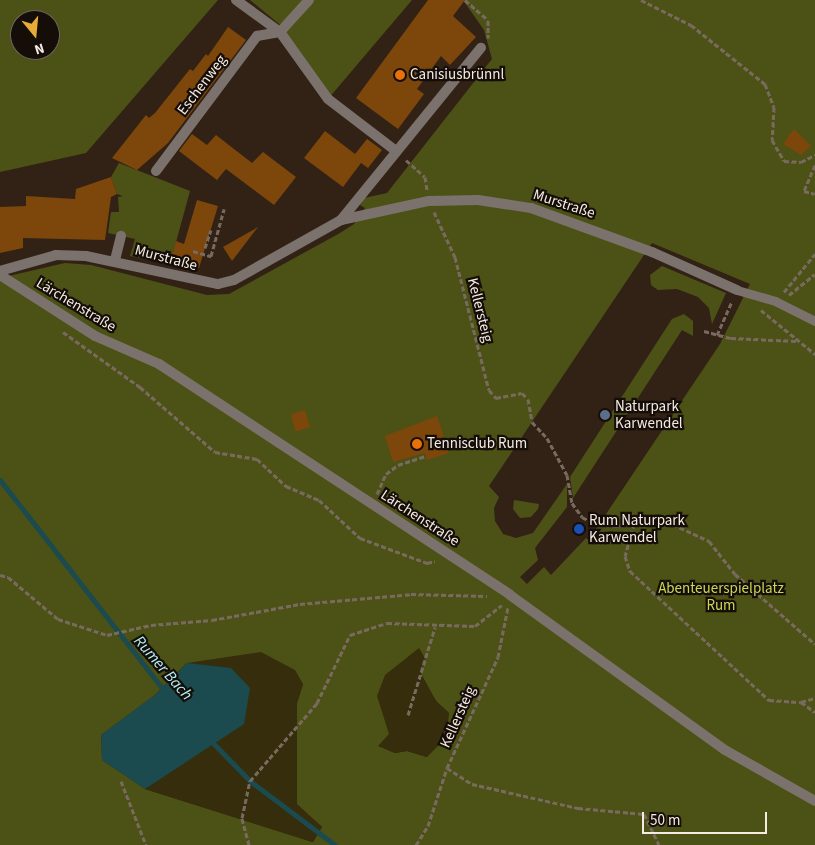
<!DOCTYPE html>
<html>
<head>
<meta charset="utf-8">
<style>
	body { margin:0 }
	#map { position:relative; width:815px; height:845px; overflow:hidden; background:#322216; font-family:"Source Sans 3",sans-serif }
	div>[style] { position:absolute }
	.green>* { inset:0; background:#4c5215 }
	.sand>* { inset:0; background:#352d0c }
	.water>* { inset:0; background:#1b4a4f }
	.stream>* { height:5px; margin:-2.5px; padding:0 2.5px; transform-origin:2.5px; border-radius:2.5px; background:#1b4a4f }
	.building>* { inset:0; background:#7d460a; transform-origin:0 0 }
	.path>* { height:3px; margin-top:-1.5px; transform-origin:0; background:repeating-linear-gradient(90deg,#796a60 0 5px,transparent 0 7.5px) }
	.lane>* { height:9px; margin:-4.5px; padding:0 4.5px; transform-origin:4.5px; border-radius:4.5px; background:#7c726d }
	.street>* { height:10px; margin:-5px; padding:0 5px; transform-origin:5px; border-radius:5px; background:#7c726d }
	.dots>* { width:14px; height:14px; translate:-50% -50%; box-sizing:border-box; border:2px solid #150e08; border-radius:50% }
	span { translate:-50% -50%; white-space:nowrap; text-align:center; line-height:1.15; -webkit-text-stroke:4.5px #150e08; paint-order:stroke }
	.poi-label { font-size:15px; color:#f6ebe3 }
	.left { translate:0 -50%; text-align:left }
	.street-label { font-size:15px; color:#f6ebe3 }
	.park-label { font-size:15px; color:#c9d854 }
	.water-label { font-size:16px; color:#b4f1f8; font-style:italic }
	.north { position:absolute; left:10px; top:10px; width:50px; height:50px; box-sizing:border-box; background:#150e08; border:1px solid #6f6660; border-radius:50%; rotate:163deg; font-size:14px; font-weight:700; line-height:20px; text-align:center; color:#f6ebe3 }
	.north::after { content:''; display:block; margin:auto; width:18px; height:22px; background:#e8ab37; clip-path:polygon(50% 0,100% 100%,50% 72%,0 100%) }
	.scale { position:absolute; left:642px; top:812px; width:125px; height:22px; box-sizing:border-box; border:2px solid #f6ebe3; border-top:0; padding-left:6px; font-size:15px; line-height:18px; white-space:nowrap; color:#f6ebe3; -webkit-text-stroke:4px #150e08; paint-order:stroke }
</style>
</head>
<body>
<div id="map">
	<div class="green">
		<div style="clip-path:polygon(evenodd,0 0,218px 0,86px 153px,0 172px,0 0,20px 20px,50px 20px,50px 50px,20px 50px,20px 20px)"></div>
		<div style="clip-path:polygon(250px 0,412px 0,328px 99px,280px 32px,284px 28px)"></div>
		<div style="clip-path:polygon(evenodd,463px 0,815px 0,815px 845px,0 845px,0 278px,65px 263px,91px 265px,207px 295px,229px 294px,340px 233px,354px 224px,365px 208px,360px 205px,364px 198px,387px 193px,492px 59px,484px 30px,463px 0,652px 243px,750px 284px,720px 344px,596px 529px,603px 536px,594px 545px,586px 538px,551px 575px,544px 567px,527px 584px,520px 577px,538px 560px,535px 548px,567px 507px,567px 484px,533px 533px,516px 538px,503px 534px,495px 521px,494px 508px,499px 497px,489px 486px,652px 243px,463px 0,425px 658px,420px 672px,436px 701px,449px 713px,427px 757px,407px 751px,395px 753px,379px 746px,389px 734px,425px 658px,463px 0,187px 663px,303px 684px,297px 703px,297px 805px,322px 827px,313px 842px,145px 789px,155px 695px,187px 663px)"></div>
		<div style="clip-path:polygon(119px 163px,190px 191px,170px 264px,130px 256px,135px 239px,108px 233px,111px 212px,119px 212px,118px 197px,123px 196px,117px 194px,111px 177px)"></div>
		<div style="clip-path:polygon(662px 266px,726px 293px,712px 324px,709px 308px,698px 297px,677px 289px,658px 290px,651px 285px,650px 275px)"></div>
		<div style="clip-path:polygon(684px 314px,693px 321px,693px 336px,682px 330px,573px 498px,570px 477px,672px 319px)"></div>
		<div style="clip-path:polygon(514px 500px,539px 504px,538px 509px,531px 517px,520px 518px,513px 509px)"></div>
	</div>
	<div class="sand">
		<div style="clip-path:polygon(419px 648px,425px 658px,420px 673px,436px 701px,449px 713px,447px 737px,427px 757px,407px 751px,395px 753px,378px 746px,389px 734px,377px 696px,385px 675px)"></div>
		<div style="clip-path:polygon(261px 652px,295px 670px,303px 684px,297px 703px,297px 804px,322px 827px,312px 842px,145px 789px,102px 760px,101px 735px,155px 695px,187px 663px)"></div>
	</div>
	<div class="water">
		<div style="clip-path:polygon(187px 663px,231px 668px,250px 688px,244px 724px,145px 789px,102px 760px,101px 735px,155px 695px)"></div>
	</div>
	<div class="stream">
		<div style="left:0;top:480px;width:270px;rotate:52.1deg"></div>
		<div style="left:211px;top:741px;width:56px;rotate:45.7deg"></div>
		<div style="left:250px;top:781px;width:106px;rotate:37deg"></div>
	</div>
	<div class="building">
		<div style="clip-path:polygon(428px 0,465px 0,453px 16px,476px 37px,450px 65px,441px 56px,417px 89px,424px 94px,398px 129px,356px 98px)"></div>
		<div style="clip-path:polygon(228px 27px,246px 40px,168px 143px,137px 170px,112px 158px,146px 115px,149px 118px,155px 113px,190px 69px,193px 71px,206px 54px,208px 56px)"></div>
		<div style="clip-path:polygon(794px 129px,811px 146px,801px 155px,783px 144px)"></div>
		<div style="clip-path:polygon(325px 131px,355px 154px,367px 139px,382px 150px,368px 168px,361px 163px,343px 187px,304px 158px)"></div>
		<div style="clip-path:polygon(192px 134px,207px 145px,216px 135px,252px 163px,263px 152px,296px 177px,274px 205px,226px 169px,217px 180px,179px 151px)"></div>
		<div style="clip-path:polygon(111px 177px,117px 194px,111px 197px,105px 240px,23px 238px,23px 248px,0 253px,0 207px,26px 206px,26px 196px,75px 199px,76px 189px)"></div>
		<div style="clip-path:polygon(197px 200px,218px 206px,199px 268px,170px 264px,176px 241px,184px 244px)"></div>
		<div style="clip-path:polygon(258px 227px,232px 261px,223px 247px)"></div>
		<div style="left:305px;top:410px;width:18px;height:15px;rotate:74deg"></div>
		<div style="clip-path:polygon(437px 416px,449px 453px,427px 460px,425px 453px,393px 462px,385px 436px)"></div>
	</div>
	<div class="path">
		<div style="left:465px;top:0;width:30px;rotate:41deg"></div>
		<div style="left:488px;top:20px;width:18px;rotate:90deg"></div>
		<div style="left:641px;top:0;width:56px;rotate:26.6deg"></div>
		<div style="left:691px;top:25px;width:95px;rotate:38.6deg"></div>
		<div style="left:765px;top:84px;width:25px;rotate:69deg"></div>
		<div style="left:774px;top:107px;width:33px;rotate:93deg"></div>
		<div style="left:772px;top:140px;width:24px;rotate:60deg"></div>
		<div style="left:784px;top:161px;width:17px;rotate:3deg"></div>
		<div style="left:801px;top:162px;width:16px;rotate:-27deg"></div>
		<div style="left:406px;top:160px;width:25px;rotate:42deg"></div>
		<div style="left:425px;top:177px;width:13px;rotate:81deg"></div>
		<div style="left:815px;top:165px;width:28px;rotate:113deg"></div>
		<div style="left:804px;top:191px;width:11px;rotate:15deg"></div>
		<div style="left:434px;top:212px;width:50px;rotate:65deg"></div>
		<div style="left:455px;top:257px;width:137px;rotate:75.7deg"></div>
		<div style="left:489px;top:390px;width:11px;rotate:49deg"></div>
		<div style="left:496px;top:398px;width:26px;rotate:-11deg"></div>
		<div style="left:522px;top:393px;width:8px;rotate:45deg"></div>
		<div style="left:528px;top:399px;width:23px;rotate:80deg"></div>
		<div style="left:532px;top:422px;width:22px;rotate:47deg"></div>
		<div style="left:547px;top:438px;width:42px;rotate:61.6deg"></div>
		<div style="left:567px;top:475px;width:28px;rotate:80deg"></div>
		<div style="left:572px;top:503px;width:17px;rotate:54deg"></div>
		<div style="left:582px;top:517px;width:17px;rotate:28deg"></div>
		<div style="left:597px;top:525px;width:20px;rotate:3deg"></div>
		<div style="left:617px;top:526px;width:43px;rotate:-10.8deg"></div>
		<div style="left:659px;top:518px;width:55px;rotate:24.7deg"></div>
		<div style="left:709px;top:541px;width:42px;rotate:51.8deg"></div>
		<div style="left:735px;top:574px;width:106px;rotate:41.2deg"></div>
		<div style="left:205px;top:248px;width:19px;rotate:-72deg"></div>
		<div style="left:193px;top:251px;width:19px;rotate:16deg"></div>
		<div style="left:211px;top:256px;width:49px;rotate:-74.5deg"></div>
		<div style="left:784px;top:292px;width:49px;rotate:-50.8deg"></div>
		<div style="left:789px;top:295px;width:33px;rotate:-39deg"></div>
		<div style="left:761px;top:310px;width:70px;rotate:39.2deg"></div>
		<div style="left:704px;top:331px;width:28px;rotate:15deg"></div>
		<div style="left:731px;top:338px;width:66px;rotate:2.6deg"></div>
		<div style="left:63px;top:332px;width:95px;rotate:35.5deg"></div>
		<div style="left:140px;top:387px;width:99px;rotate:40.9deg"></div>
		<div style="left:215px;top:452px;width:43px;rotate:9.5deg"></div>
		<div style="left:257px;top:459px;width:40px;rotate:43deg"></div>
		<div style="left:286px;top:486px;width:36px;rotate:23deg"></div>
		<div style="left:319px;top:500px;width:56px;rotate:42.8deg"></div>
		<div style="left:360px;top:538px;width:72px;rotate:20.5deg"></div>
		<div style="left:427px;top:563px;width:8px;rotate:-14deg"></div>
		<div style="left:717px;top:335px;width:37px;rotate:-66deg"></div>
		<div style="left:377px;top:494px;width:22px;rotate:-66deg"></div>
		<div style="left:386px;top:474px;width:15px;rotate:-37deg"></div>
		<div style="left:398px;top:465px;width:29px;rotate:-18deg"></div>
		<div style="left:634px;top:523px;width:34px;rotate:105deg"></div>
		<div style="left:625px;top:556px;width:16px;rotate:72deg"></div>
		<div style="left:630px;top:571px;width:190px;rotate:42.9deg"></div>
		<div style="left:769px;top:700px;width:32px;rotate:4deg"></div>
		<div style="left:801px;top:702px;width:17px;rotate:36deg"></div>
		<div style="left:0;top:575px;width:8px;rotate:14deg"></div>
		<div style="left:8px;top:577px;width:65px;rotate:40deg"></div>
		<div style="left:58px;top:619px;width:52px;rotate:18.1deg"></div>
		<div style="left:107px;top:635px;width:45px;rotate:-12.8deg"></div>
		<div style="left:151px;top:625px;width:61px;rotate:-4.7deg"></div>
		<div style="left:212px;top:620px;width:89px;rotate:-10.3deg"></div>
		<div style="left:300px;top:604px;width:111px;rotate:-5.1deg"></div>
		<div style="left:411px;top:594px;width:76px;rotate:1.5deg"></div>
		<div style="left:801px;top:702px;width:15px;rotate:-16deg"></div>
		<div style="left:408px;top:715px;width:92px;rotate:-72.9deg"></div>
		<div style="left:447px;top:768px;width:30px;rotate:33deg"></div>
		<div style="left:472px;top:784px;width:109px;rotate:12.8deg"></div>
		<div style="left:578px;top:808px;width:66px;rotate:5.2deg"></div>
		<div style="left:644px;top:814px;width:34px;rotate:64deg"></div>
		<div style="left:121px;top:781px;width:69px;rotate:68.7deg"></div>
		<div style="left:249px;top:845px;width:28px;rotate:-105deg"></div>
		<div style="left:242px;top:818px;width:38px;rotate:-78deg"></div>
		<div style="left:250px;top:781px;width:103px;rotate:-49.3deg"></div>
		<div style="left:317px;top:703px;width:76px;rotate:-64.1deg"></div>
		<div style="left:350px;top:635px;width:39px;rotate:-18deg"></div>
		<div style="left:387px;top:623px;width:88px;rotate:2deg"></div>
		<div style="left:475px;top:626px;width:34px;rotate:-38deg"></div>
		<div style="left:416px;top:845px;width:22px;rotate:-58deg"></div>
		<div style="left:428px;top:826px;width:61px;rotate:-71.9deg"></div>
		<div style="left:447px;top:768px;width:122px;rotate:-65.3deg"></div>
		<div style="left:498px;top:657px;width:51px;rotate:-78.7deg"></div>
	</div>
	<div class="lane">
		<div style="left:737px;top:290px;width:40px;rotate:16deg"></div>
		<div style="left:775px;top:301px;width:45px;rotate:26.6deg"></div>
	</div>
	<div class="street">
		<div style="left:236px;top:0;width:54px;rotate:36deg"></div>
		<div style="left:280px;top:32px;width:43px;rotate:-47.8deg"></div>
		<div style="left:156px;top:171px;width:169px;rotate:-53.2deg"></div>
		<div style="left:257px;top:36px;width:23px;rotate:-10deg"></div>
		<div style="left:280px;top:32px;width:82px;rotate:54.4deg"></div>
		<div style="left:328px;top:99px;width:86px;rotate:37.4deg"></div>
		<div style="left:341px;top:220px;width:222px;rotate:-50.9deg"></div>
		<div style="left:115px;top:260px;width:25px;rotate:-76deg"></div>
		<div style="left:0;top:271px;width:58px;rotate:-15.9deg"></div>
		<div style="left:56px;top:255px;width:30px;rotate:2deg"></div>
		<div style="left:86px;top:256px;width:135px;rotate:12deg"></div>
		<div style="left:218px;top:284px;width:16px;rotate:-14deg"></div>
		<div style="left:234px;top:280px;width:123px;rotate:-29.3deg"></div>
		<div style="left:341px;top:220px;width:90px;rotate:-12.2deg"></div>
		<div style="left:429px;top:201px;width:49px;rotate:-1.2deg"></div>
		<div style="left:478px;top:200px;width:54px;rotate:8.6deg"></div>
		<div style="left:531px;top:208px;width:129px;rotate:20deg"></div>
		<div style="left:652px;top:252px;width:93px;rotate:24.1deg"></div>
		<div style="left:0;top:275px;width:113px;rotate:32.7deg"></div>
		<div style="left:95px;top:336px;width:70px;rotate:23.6deg"></div>
		<div style="left:159px;top:364px;width:420px;rotate:33.3deg"></div>
		<div style="left:510px;top:595px;width:265px;rotate:35.8deg"></div>
		<div style="left:725px;top:750px;width:103px;rotate:29.5deg"></div>
	</div>
	<div class="dots">
		<div style="left:400px;top:75px;background:#e8710a"></div>
		<div style="left:605px;top:415px;background:#5c6f8a"></div>
		<div style="left:417px;top:444px;background:#e8710a"></div>
		<div style="left:579px;top:529px;background:#1a4fb4"></div>
	</div>
	<div class="poi-label">
		<span class="left" style="left:410px;top:75px">Canisiusbrünnl</span>
		<span class="left" style="left:615px;top:415px">Naturpark<br>Karwendel</span>
		<span class="left" style="left:427px;top:444px">Tennisclub Rum</span>
		<span class="left" style="left:589px;top:529px">Rum Naturpark<br>Karwendel</span>
	</div>
	<div class="street-label">
		<span style="left:202px;top:85px;rotate:-53deg">Eschenweg</span>
		<span style="left:564px;top:204px;rotate:18deg">Murstraße</span>
		<span style="left:166px;top:258px;rotate:15deg">Murstraße</span>
		<span style="left:76px;top:305px;rotate:31deg">Lärchenstraße</span>
		<span style="left:480px;top:310px;rotate:76deg">Kellersteig</span>
		<span style="left:420px;top:518px;rotate:33deg">Lärchenstraße</span>
		<span style="left:458px;top:717px;rotate:-66deg">Kellersteig</span>
	</div>
	<div class="park-label">
		<span style="left:721px;top:597px">Abenteuerspielplatz<br>Rum</span>
	</div>
	<div class="water-label">
		<span style="left:163px;top:668px;rotate:49deg">Rumer Bach</span>
	</div>
	<div class="north">N</div>
	<div class="scale">50 m</div>
</div>
</body>
</html>
